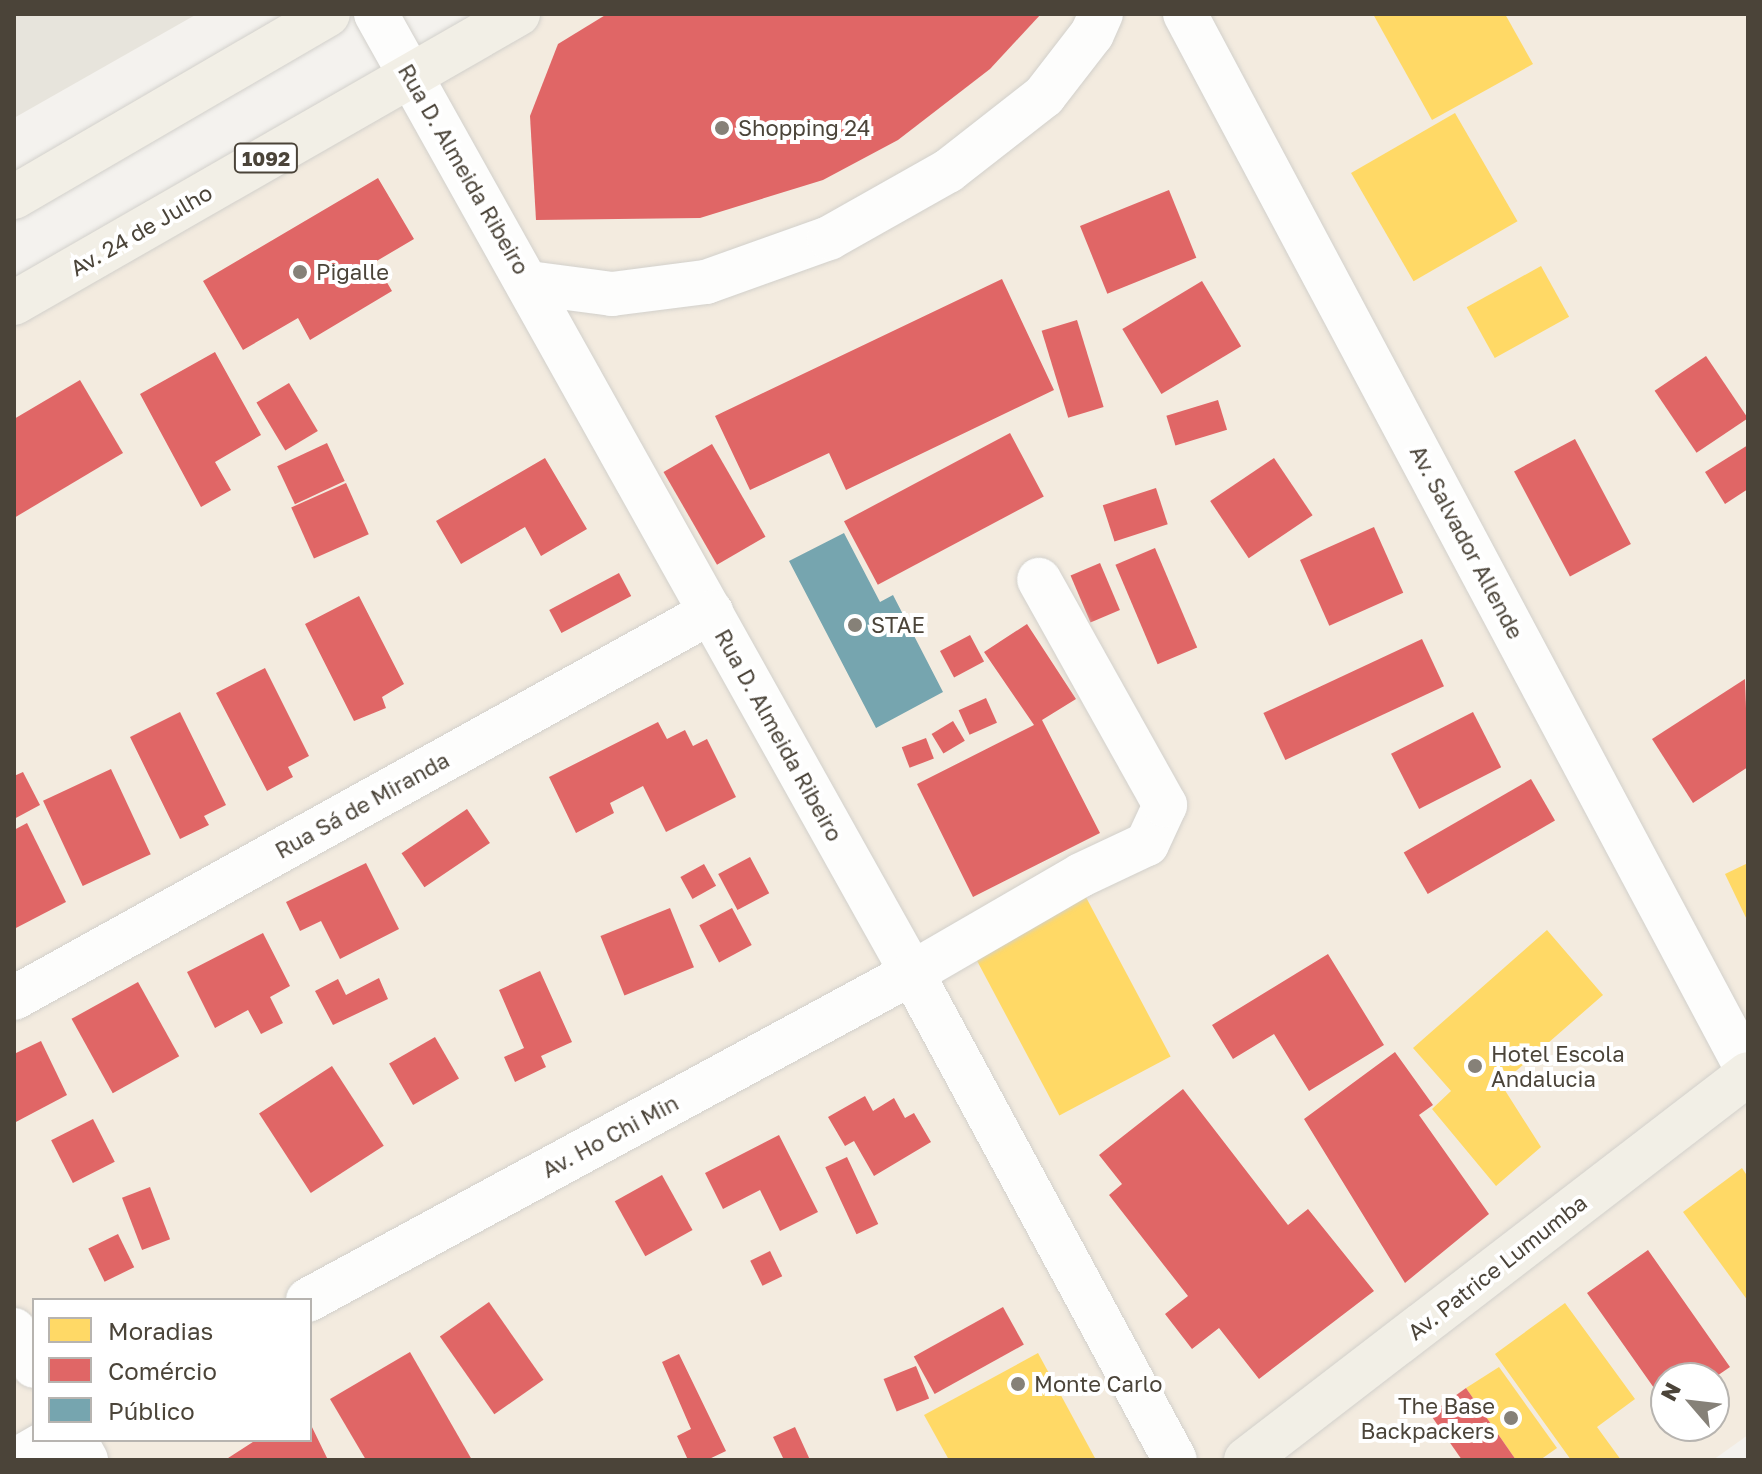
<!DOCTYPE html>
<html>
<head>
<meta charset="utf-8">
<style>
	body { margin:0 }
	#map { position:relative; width:1762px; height:1474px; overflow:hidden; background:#f4f2ee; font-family:"Golos Text",sans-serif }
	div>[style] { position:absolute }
	.residential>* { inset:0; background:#e7e4dc }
	.commercial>* { inset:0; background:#f3ebdf }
	.homes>* { inset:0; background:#ffd966; transform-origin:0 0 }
	.shops>* { inset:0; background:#e06666; transform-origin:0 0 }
	.public>* { inset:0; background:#76a5af }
	.roads { filter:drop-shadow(0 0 2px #d2d0cb) drop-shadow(0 0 2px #d2d0cb) }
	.minor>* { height:44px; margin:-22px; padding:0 22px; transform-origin:22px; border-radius:22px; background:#fdfdfc }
	.major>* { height:44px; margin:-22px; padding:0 22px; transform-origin:22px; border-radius:22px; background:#f2efe6 }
	.dots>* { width:22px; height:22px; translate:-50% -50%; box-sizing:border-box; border:4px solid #fff; border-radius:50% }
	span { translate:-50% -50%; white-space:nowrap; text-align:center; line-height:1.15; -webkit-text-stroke:8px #fff; paint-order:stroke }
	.shield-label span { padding:2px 6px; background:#fff; border:2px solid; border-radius:6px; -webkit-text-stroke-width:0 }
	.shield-label { font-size:20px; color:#4b4439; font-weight:700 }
	.poi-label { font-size:22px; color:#4b4439 }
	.left { translate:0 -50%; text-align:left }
	.right { translate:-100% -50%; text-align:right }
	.street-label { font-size:22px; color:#4b4439 }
	.frame { position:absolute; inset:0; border:16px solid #4b4439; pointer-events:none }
	.legend { position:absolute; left:32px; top:1298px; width:280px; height:144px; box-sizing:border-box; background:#fff; border:2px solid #b7b4b0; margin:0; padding:10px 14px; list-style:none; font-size:24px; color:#4b4439 }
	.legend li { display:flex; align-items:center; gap:16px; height:40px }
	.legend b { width:40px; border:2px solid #b7b4b0 }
	.north { position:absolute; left:1650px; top:1362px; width:80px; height:80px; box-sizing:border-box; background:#fff; border:2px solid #b7b4b0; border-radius:50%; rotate:298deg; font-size:22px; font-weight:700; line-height:32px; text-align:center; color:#4b4439 }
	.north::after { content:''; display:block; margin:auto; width:28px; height:36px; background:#868178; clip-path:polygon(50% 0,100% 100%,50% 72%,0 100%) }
</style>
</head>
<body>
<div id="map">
	<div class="residential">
		<div style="clip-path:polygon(14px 14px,197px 14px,14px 118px)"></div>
	</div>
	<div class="commercial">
		<div style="clip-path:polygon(evenodd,504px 14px,1748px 14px,1748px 1435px,1713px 1460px,14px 1460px,14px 289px,504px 14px,34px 1300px,310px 1300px,310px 1440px,34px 1440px,34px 1300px,504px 14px,1666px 1378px,1714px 1378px,1714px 1426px,1666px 1426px,1666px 1378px)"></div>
	</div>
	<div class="homes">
		<div style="clip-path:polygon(1373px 14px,1505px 14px,1533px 64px,1432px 120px)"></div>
		<div style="left:1455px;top:113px;width:125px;height:120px;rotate:60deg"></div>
		<div style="left:1541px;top:266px;width:58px;height:85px;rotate:61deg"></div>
		<div style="clip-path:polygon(1748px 863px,1748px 922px,1725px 874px)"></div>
		<div style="left:1080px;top:886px;width:193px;height:126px;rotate:62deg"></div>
		<div style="clip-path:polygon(1547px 930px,1603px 995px,1501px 1084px,1541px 1147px,1496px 1186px,1432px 1109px,1451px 1091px,1413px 1048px)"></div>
		<div style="clip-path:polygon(1742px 1168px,1748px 1177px,1748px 1301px,1683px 1212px)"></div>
		<div style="clip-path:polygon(1565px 1303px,1635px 1399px,1597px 1427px,1621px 1460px,1571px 1460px,1495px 1354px)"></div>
		<div style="clip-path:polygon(1038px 1353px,1096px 1460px,949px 1460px,924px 1415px)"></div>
		<div style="clip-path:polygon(1499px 1367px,1557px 1448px,1540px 1460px,1516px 1460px,1466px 1388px)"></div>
	</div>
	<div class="shops">
		<div style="clip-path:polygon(607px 14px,1041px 14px,990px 69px,898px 140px,823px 180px,700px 218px,536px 220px,530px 116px,558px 44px)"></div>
		<div style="clip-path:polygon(378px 178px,414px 239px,375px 262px,392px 291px,310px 340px,298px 318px,243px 350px,203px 281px)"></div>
		<div style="left:1169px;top:190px;width:73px;height:96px;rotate:68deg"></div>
		<div style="clip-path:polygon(1002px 279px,1054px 390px,846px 490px,829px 453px,750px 490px,715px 416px)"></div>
		<div style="left:1202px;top:281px;width:76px;height:93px;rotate:59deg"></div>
		<div style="left:1077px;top:320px;width:91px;height:37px;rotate:73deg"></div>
		<div style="clip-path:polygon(215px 352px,261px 435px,215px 462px,231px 490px,201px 507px,140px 394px)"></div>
		<div style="left:1706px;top:356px;width:75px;height:62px;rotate:56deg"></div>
		<div style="clip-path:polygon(80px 380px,123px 453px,14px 518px,14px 419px)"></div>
		<div style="left:289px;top:383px;width:56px;height:38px;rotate:59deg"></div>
		<div style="left:1218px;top:400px;width:31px;height:54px;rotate:73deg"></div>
		<div style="left:1010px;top:433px;width:72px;height:188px;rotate:62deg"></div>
		<div style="left:1575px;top:439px;width:119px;height:69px;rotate:62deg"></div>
		<div style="left:327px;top:443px;width:42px;height:55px;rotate:65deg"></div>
		<div style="left:712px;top:444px;width:107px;height:56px;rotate:60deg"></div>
		<div style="clip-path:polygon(1748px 445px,1748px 489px,1725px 504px,1705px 472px)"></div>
		<div style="clip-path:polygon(545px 458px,587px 529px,541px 556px,525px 527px,461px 564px,436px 521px)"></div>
		<div style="left:1274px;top:458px;width:69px;height:77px;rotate:56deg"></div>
		<div style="left:346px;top:483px;width:56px;height:60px;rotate:66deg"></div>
		<div style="left:1156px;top:488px;width:38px;height:56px;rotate:72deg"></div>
		<div style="left:1374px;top:527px;width:72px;height:81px;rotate:66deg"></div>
		<div style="left:1155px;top:548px;width:108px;height:43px;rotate:67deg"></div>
		<div style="left:1100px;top:563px;width:51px;height:32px;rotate:67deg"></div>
		<div style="left:619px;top:573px;width:26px;height:79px;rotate:62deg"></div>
		<div style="clip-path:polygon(359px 596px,404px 684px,382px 697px,386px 708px,354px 721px,305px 624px)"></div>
		<div style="clip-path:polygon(1027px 624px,1076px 699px,1042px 720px,1100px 833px,973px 897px,917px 784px,1034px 725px,984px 652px)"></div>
		<div style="left:970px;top:635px;width:30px;height:34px;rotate:62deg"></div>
		<div style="left:1422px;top:639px;width:52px;height:175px;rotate:65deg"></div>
		<div style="clip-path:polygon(265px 668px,309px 756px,288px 767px,293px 777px,267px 791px,216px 693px)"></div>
		<div style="clip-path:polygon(1745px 679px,1748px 767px,1693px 803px,1652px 739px)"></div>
		<div style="left:986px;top:698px;width:27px;height:30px;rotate:66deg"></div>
		<div style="clip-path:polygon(180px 712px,226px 805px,204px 816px,209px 825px,180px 839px,130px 737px)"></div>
		<div style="left:1473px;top:712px;width:62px;height:92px;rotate:63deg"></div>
		<div style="left:953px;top:721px;width:23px;height:25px;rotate:59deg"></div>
		<div style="clip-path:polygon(658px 722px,667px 739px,685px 730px,693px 746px,707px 739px,736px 797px,666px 832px,643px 786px,610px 803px,614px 813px,576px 833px,549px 777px)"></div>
		<div style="left:926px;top:738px;width:22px;height:26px;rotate:69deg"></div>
		<div style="left:111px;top:769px;width:94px;height:75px;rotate:65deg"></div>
		<div style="clip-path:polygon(23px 772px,40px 805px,14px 819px,14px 776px)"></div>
		<div style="left:1531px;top:779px;width:48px;height:147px;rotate:60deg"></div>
		<div style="left:467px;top:809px;width:41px;height:79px;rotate:56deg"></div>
		<div style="clip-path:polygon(27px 823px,66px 902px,14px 929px,14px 830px)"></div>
		<div style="left:750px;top:857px;width:41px;height:36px;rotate:62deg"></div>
		<div style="clip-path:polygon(366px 863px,399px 929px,340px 959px,321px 921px,300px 931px,286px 902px)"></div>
		<div style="left:704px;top:864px;width:25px;height:27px;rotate:61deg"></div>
		<div style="left:670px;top:908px;width:64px;height:75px;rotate:68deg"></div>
		<div style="left:732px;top:908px;width:42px;height:37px;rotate:62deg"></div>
		<div style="clip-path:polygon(263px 933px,290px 986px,270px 997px,283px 1023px,261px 1034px,248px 1010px,215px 1028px,187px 972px)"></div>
		<div style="clip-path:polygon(1328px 954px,1384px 1045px,1309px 1091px,1274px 1034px,1233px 1059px,1212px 1025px)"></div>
		<div style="clip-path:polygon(540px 971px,572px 1042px,541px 1056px,546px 1067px,515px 1082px,504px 1057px,524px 1048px,499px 990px)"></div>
		<div style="clip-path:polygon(379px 978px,388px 999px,333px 1025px,315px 991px,338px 979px,346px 995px)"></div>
		<div style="left:138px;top:982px;width:85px;height:76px;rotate:61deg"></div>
		<div style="left:435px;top:1037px;width:48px;height:53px;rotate:60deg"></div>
		<div style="clip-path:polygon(41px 1041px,67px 1095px,14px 1123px,14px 1054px)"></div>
		<div style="clip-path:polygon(1395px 1052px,1433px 1105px,1419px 1115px,1489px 1214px,1405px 1283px,1304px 1119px)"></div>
		<div style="left:332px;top:1066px;width:95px;height:87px;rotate:57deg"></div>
		<div style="clip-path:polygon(1183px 1089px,1288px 1225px,1308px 1209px,1374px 1291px,1259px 1379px,1219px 1328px,1192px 1349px,1165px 1314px,1188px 1296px,1109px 1195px,1122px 1184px,1099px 1155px)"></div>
		<div style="clip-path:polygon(865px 1096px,873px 1111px,894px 1098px,905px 1118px,914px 1113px,931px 1142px,874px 1176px,854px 1141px,845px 1146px,828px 1117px)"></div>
		<div style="left:93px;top:1119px;width:48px;height:47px;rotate:63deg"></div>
		<div style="clip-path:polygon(779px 1135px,818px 1212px,780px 1231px,760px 1190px,723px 1209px,705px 1173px)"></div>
		<div style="left:847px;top:1157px;width:74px;height:24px;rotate:65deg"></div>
		<div style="left:662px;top:1175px;width:63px;height:54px;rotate:61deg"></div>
		<div style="left:150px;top:1187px;width:56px;height:30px;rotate:69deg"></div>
		<div style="left:118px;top:1234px;width:37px;height:33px;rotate:64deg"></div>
		<div style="clip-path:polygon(1648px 1250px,1730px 1367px,1714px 1378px,1666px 1378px,1666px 1405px,1587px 1293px)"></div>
		<div style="left:770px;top:1251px;width:28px;height:22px;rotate:64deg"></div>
		<div style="left:489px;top:1302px;width:95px;height:60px;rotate:55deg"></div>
		<div style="left:1003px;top:1307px;width:43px;height:102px;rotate:61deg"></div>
		<div style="clip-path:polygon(410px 1352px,472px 1460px,366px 1460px,330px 1399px)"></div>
		<div style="clip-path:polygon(679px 1354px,726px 1451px,707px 1460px,688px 1460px,677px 1436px,691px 1429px,662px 1362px)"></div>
		<div style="left:916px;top:1366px;width:35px;height:35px;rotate:68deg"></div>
		<div style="clip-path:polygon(1466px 1388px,1516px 1460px,1462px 1460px,1430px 1414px)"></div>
		<div style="clip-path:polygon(310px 1423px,328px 1460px,225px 1460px,256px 1440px,310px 1440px)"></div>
		<div style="clip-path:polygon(795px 1427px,810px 1460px,784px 1460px,773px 1437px)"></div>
	</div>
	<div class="public">
		<div style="clip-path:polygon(844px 533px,880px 602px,893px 595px,943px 692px,876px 728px,789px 561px)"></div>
	</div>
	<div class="roads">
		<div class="minor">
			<div style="left:376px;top:14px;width:1099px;rotate:60.8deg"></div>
			<div style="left:912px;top:973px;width:553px;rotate:61.63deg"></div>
			<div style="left:1185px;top:14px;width:1198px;rotate:61.96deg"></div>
			<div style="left:529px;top:283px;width:84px;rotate:7.5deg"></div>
			<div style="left:612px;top:294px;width:95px;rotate:-7.3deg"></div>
			<div style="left:706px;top:282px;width:131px;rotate:-19.7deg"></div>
			<div style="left:829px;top:238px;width:137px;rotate:-29.4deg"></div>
			<div style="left:948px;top:171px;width:122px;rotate:-38deg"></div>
			<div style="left:1044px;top:96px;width:78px;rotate:-52.3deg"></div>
			<div style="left:1092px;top:34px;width:22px;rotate:-66deg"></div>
			<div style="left:14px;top:998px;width:797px;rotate:-28.98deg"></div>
			<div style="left:308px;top:1300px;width:687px;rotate:-28.43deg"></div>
			<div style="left:912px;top:973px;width:195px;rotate:-30.1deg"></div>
			<div style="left:1081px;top:875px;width:73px;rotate:-25.2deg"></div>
			<div style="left:1147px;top:844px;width:43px;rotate:-65.2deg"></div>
			<div style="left:1165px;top:805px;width:258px;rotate:-119.2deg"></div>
			<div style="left:14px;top:1330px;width:41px;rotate:60.9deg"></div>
			<div style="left:75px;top:1440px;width:23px;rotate:61deg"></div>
			<div style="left:16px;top:1460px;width:40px;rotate:-29.7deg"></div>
		</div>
		<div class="major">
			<div style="left:14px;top:197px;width:363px;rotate:-30.2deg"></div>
			<div style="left:14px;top:303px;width:581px;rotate:-29.83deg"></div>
			<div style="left:1246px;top:1460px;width:633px;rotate:-37.56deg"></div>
		</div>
	</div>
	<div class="dots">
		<div style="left:722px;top:128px;background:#868178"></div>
		<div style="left:300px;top:272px;background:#868178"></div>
		<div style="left:855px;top:625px;background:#868178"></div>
		<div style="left:1475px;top:1066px;background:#868178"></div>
		<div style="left:1018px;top:1384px;background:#868178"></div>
		<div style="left:1511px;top:1418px;background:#868178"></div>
	</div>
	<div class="shield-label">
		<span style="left:266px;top:158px">1092</span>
	</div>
	<div class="poi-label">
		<span class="left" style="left:738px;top:128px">Shopping 24</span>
		<span class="left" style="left:316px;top:272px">Pigalle</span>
		<span class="left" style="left:871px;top:625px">STAE</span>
		<span class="left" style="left:1491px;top:1066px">Hotel Escola<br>Andalucia</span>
		<span class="left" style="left:1034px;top:1384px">Monte Carlo</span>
		<span class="right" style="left:1495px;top:1418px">The Base<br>Backpackers</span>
	</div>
	<div class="street-label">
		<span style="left:464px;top:169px;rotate:60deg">Rua D. Almeida Ribeiro</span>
		<span style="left:141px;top:230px;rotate:-30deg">Av. 24 de Julho</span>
		<span style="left:1467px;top:542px;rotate:62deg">Av. Salvador Allende</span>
		<span style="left:779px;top:735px;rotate:61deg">Rua D. Almeida Ribeiro</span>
		<span style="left:362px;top:805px;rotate:-29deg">Rua Sá de Miranda</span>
		<span style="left:610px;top:1136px;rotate:-28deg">Av. Ho Chi Min</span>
		<span style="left:1497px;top:1267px;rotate:-38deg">Av. Patrice Lumumba</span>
	</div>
	<div class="frame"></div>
	<ul class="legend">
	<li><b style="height:22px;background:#ffd966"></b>Moradias</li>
	<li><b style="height:22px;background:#e06666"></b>Comércio</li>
	<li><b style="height:22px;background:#76a5af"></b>Público</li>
	</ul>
	<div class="north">N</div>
</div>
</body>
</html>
